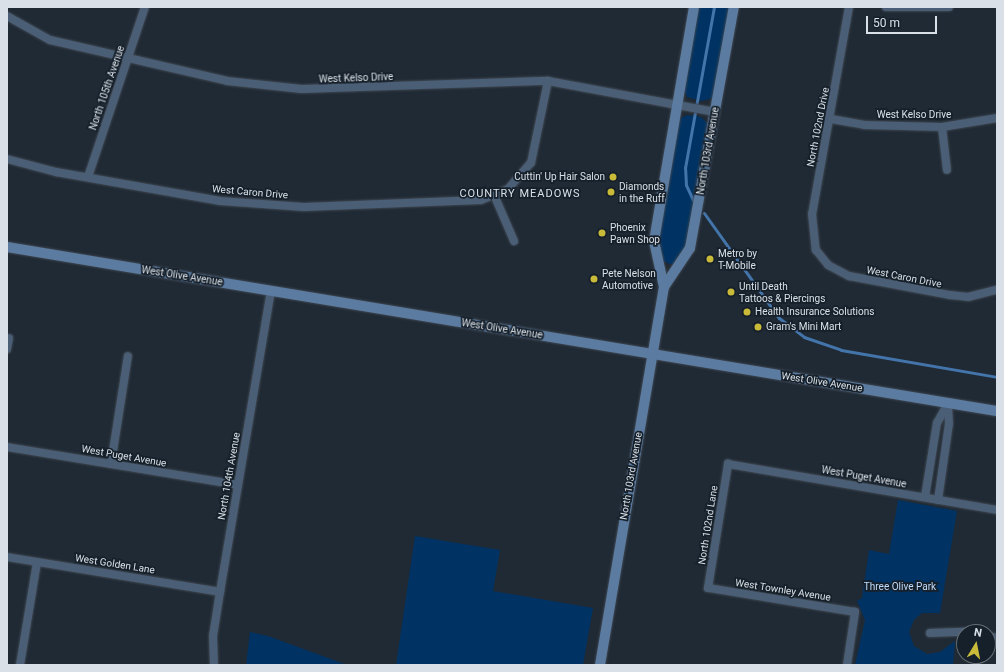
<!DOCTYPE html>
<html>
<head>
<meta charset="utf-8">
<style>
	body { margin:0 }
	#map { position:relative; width:1004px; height:672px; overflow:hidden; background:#202a35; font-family:Roboto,sans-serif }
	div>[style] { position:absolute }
	.green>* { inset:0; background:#003363 }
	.stream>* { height:3px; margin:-1.5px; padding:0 1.5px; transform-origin:1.5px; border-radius:1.5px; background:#4374aa }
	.roads { filter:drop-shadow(0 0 1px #3e4751) drop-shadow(0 0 1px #3e4751) }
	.street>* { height:8px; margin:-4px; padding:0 4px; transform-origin:4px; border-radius:4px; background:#4a5e75 }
	.secondary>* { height:10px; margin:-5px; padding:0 5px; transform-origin:5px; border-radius:5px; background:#5b7ba0 }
	.dots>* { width:11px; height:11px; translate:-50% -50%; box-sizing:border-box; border:2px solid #16202b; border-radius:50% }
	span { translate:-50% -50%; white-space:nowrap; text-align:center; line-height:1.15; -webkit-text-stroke:3.5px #16202b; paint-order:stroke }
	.street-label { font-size:10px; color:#d9e0e7 }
	.poi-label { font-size:10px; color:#d9e0e7 }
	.right { translate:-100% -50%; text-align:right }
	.left { translate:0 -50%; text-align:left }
	.park-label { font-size:10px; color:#c0dbfa }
	.neighbourhood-label { font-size:11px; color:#d9e0e7; letter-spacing:1px }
	.frame { position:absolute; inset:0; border:8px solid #d9e0e7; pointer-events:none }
	.north { position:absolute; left:956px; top:624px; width:40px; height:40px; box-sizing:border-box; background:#16202b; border:1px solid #646d76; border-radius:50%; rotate:10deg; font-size:11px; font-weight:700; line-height:16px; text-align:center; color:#d9e0e7 }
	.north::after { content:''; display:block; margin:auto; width:14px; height:18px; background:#caba3a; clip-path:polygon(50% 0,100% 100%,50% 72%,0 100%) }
	.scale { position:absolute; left:866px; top:16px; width:71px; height:18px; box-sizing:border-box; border:2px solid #d9e0e7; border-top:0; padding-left:5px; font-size:12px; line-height:14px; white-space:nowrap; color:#d9e0e7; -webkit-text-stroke:3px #16202b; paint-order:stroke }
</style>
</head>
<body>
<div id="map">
	<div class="green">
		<div style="clip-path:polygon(699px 7px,730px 7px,713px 98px,702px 101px,687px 97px,684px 89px)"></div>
		<div style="clip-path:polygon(687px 115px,701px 117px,708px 124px,687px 246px,674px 264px,670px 264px,663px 261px,658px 244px,679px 119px)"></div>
		<div style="clip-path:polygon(898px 500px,957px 511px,940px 613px,922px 613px,914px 620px,909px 632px,914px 646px,927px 654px,940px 652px,955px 641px,953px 665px,855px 665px,865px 620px,857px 601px,862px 598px,869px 550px,889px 554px)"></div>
		<div style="clip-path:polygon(415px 536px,500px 550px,493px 591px,593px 608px,583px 665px,396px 665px)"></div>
		<div style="clip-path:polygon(250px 632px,268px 636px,347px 665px,246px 665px)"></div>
	</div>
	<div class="stream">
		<div style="left:693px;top:200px;width:17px;rotate:-115deg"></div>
		<div style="left:686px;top:185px;width:17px;rotate:-93deg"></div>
		<div style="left:685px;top:168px;width:164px;rotate:-79.8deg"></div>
		<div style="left:704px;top:213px;width:129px;rotate:54.5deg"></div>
		<div style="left:779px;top:318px;width:31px;rotate:37deg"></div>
		<div style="left:804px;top:337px;width:39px;rotate:19deg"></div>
		<div style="left:841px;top:350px;width:158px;rotate:9.8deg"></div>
	</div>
	<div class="roads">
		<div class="street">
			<div style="left:849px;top:7px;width:210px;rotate:100.1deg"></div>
			<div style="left:812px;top:214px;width:36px;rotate:84deg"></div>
			<div style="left:816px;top:250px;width:19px;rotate:51deg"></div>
			<div style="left:828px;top:265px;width:24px;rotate:28deg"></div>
			<div style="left:849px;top:276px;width:103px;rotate:10.7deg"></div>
			<div style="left:950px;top:295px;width:18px;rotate:6deg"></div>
			<div style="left:968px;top:297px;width:30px;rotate:-14deg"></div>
			<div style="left:886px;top:7px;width:63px"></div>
			<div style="left:7px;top:16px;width:49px;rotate:29.2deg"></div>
			<div style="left:50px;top:40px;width:182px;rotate:13deg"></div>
			<div style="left:227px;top:81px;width:75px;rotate:6.1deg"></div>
			<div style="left:302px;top:89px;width:246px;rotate:-1.9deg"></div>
			<div style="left:548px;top:81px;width:170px;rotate:10.5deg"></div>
			<div style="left:831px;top:119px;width:34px;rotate:10deg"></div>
			<div style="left:864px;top:125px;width:78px;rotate:1.5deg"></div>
			<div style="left:942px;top:127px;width:56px;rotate:-9.3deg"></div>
			<div style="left:942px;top:127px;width:43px;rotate:83.4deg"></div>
			<div style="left:7px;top:159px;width:51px;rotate:14.9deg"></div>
			<div style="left:56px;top:172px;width:167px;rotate:10deg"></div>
			<div style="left:220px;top:201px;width:84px;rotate:4.1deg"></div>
			<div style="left:304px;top:207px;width:177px;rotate:-2.3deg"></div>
			<div style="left:481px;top:200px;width:29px;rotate:-22deg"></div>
			<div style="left:508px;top:189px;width:35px;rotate:-49deg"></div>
			<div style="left:531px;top:163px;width:84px;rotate:-78.3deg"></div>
			<div style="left:88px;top:177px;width:179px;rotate:-71.5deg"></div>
			<div style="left:495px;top:197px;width:48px;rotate:66.6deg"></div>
			<div style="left:7px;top:349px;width:11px;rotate:-80deg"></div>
			<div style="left:7px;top:447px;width:234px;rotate:9.3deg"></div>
			<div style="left:111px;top:464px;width:109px;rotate:-81.1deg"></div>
			<div style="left:925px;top:497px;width:75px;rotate:-80.8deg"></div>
			<div style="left:937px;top:423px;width:23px;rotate:-61deg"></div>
			<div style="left:938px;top:500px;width:77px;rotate:-81.8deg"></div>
			<div style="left:949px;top:424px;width:20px;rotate:-93deg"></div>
			<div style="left:7px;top:557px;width:216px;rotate:9.3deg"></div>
			<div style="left:930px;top:633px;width:34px;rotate:-2deg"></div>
			<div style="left:988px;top:636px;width:9px;rotate:13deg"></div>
			<div style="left:20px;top:665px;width:104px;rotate:-80.6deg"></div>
			<div style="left:214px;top:665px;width:29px;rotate:-92deg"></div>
			<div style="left:213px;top:636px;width:45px;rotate:-81deg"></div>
			<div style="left:220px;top:592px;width:305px;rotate:-80.4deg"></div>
			<div style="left:847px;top:665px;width:54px;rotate:-81.4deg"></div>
			<div style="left:855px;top:612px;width:149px;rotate:-170.7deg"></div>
			<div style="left:708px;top:588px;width:126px;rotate:-80.8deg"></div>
			<div style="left:728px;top:464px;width:273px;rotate:9.7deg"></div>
		</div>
		<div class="secondary">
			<div style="left:7px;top:247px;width:1003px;rotate:9.41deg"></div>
			<div style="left:664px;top:287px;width:47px;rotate:-56.3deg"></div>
			<div style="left:690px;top:248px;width:245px;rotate:-79.7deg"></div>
			<div style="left:600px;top:665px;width:383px;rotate:-80.4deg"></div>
			<div style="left:664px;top:287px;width:47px;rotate:-102.3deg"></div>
			<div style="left:654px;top:241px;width:237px;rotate:-80.3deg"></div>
		</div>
	</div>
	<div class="dots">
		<div style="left:613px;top:177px;background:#caba3a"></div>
		<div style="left:611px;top:192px;background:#caba3a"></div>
		<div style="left:602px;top:233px;background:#caba3a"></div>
		<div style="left:710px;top:259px;background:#caba3a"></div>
		<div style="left:594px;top:279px;background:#caba3a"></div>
		<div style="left:731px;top:292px;background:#caba3a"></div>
		<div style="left:747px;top:312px;background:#caba3a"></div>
		<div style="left:758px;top:327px;background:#caba3a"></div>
	</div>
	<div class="street-label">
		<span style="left:356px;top:78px;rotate:-2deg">West Kelso Drive</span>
		<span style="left:107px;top:88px;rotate:-71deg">North 105th Avenue</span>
		<span style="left:914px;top:115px">West Kelso Drive</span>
		<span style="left:818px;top:127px;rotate:-79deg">North 102nd Drive</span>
		<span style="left:708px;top:151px;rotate:-80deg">North 103rd Avenue</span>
		<span style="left:250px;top:192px;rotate:5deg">West Caron Drive</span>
		<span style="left:182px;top:276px;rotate:9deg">West Olive Avenue</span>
		<span style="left:904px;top:277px;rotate:11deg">West Caron Drive</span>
		<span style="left:502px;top:329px;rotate:9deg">West Olive Avenue</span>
		<span style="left:822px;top:382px;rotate:9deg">West Olive Avenue</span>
		<span style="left:124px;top:456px;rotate:10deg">West Puget Avenue</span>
		<span style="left:229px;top:476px;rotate:-80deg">North 104th Avenue</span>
		<span style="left:631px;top:476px;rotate:-80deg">North 103rd Avenue</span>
		<span style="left:864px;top:477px;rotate:10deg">West Puget Avenue</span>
		<span style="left:708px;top:525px;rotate:-81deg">North 102nd Lane</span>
		<span style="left:115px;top:564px;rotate:9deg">West Golden Lane</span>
		<span style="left:783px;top:590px;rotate:9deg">West Townley Avenue</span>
	</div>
	<div class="poi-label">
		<span class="right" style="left:605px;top:177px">Cuttin' Up Hair Salon</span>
		<span class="left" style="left:619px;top:192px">Diamonds<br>in the Ruff</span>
		<span class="left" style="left:610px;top:233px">Phoenix<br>Pawn Shop</span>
		<span class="left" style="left:718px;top:259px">Metro by<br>T-Mobile</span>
		<span class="left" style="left:602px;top:279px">Pete Nelson<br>Automotive</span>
		<span class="left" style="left:739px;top:292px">Until Death<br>Tattoos &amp; Piercings</span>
		<span class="left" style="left:755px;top:312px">Health Insurance Solutions</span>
		<span class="left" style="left:766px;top:327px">Gram's Mini Mart</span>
	</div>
	<div class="park-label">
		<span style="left:900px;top:587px">Three Olive Park</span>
	</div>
	<div class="neighbourhood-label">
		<span style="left:520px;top:194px">COUNTRY MEADOWS</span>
	</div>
	<div class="frame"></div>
	<div class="north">N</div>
	<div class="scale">50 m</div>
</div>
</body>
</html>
